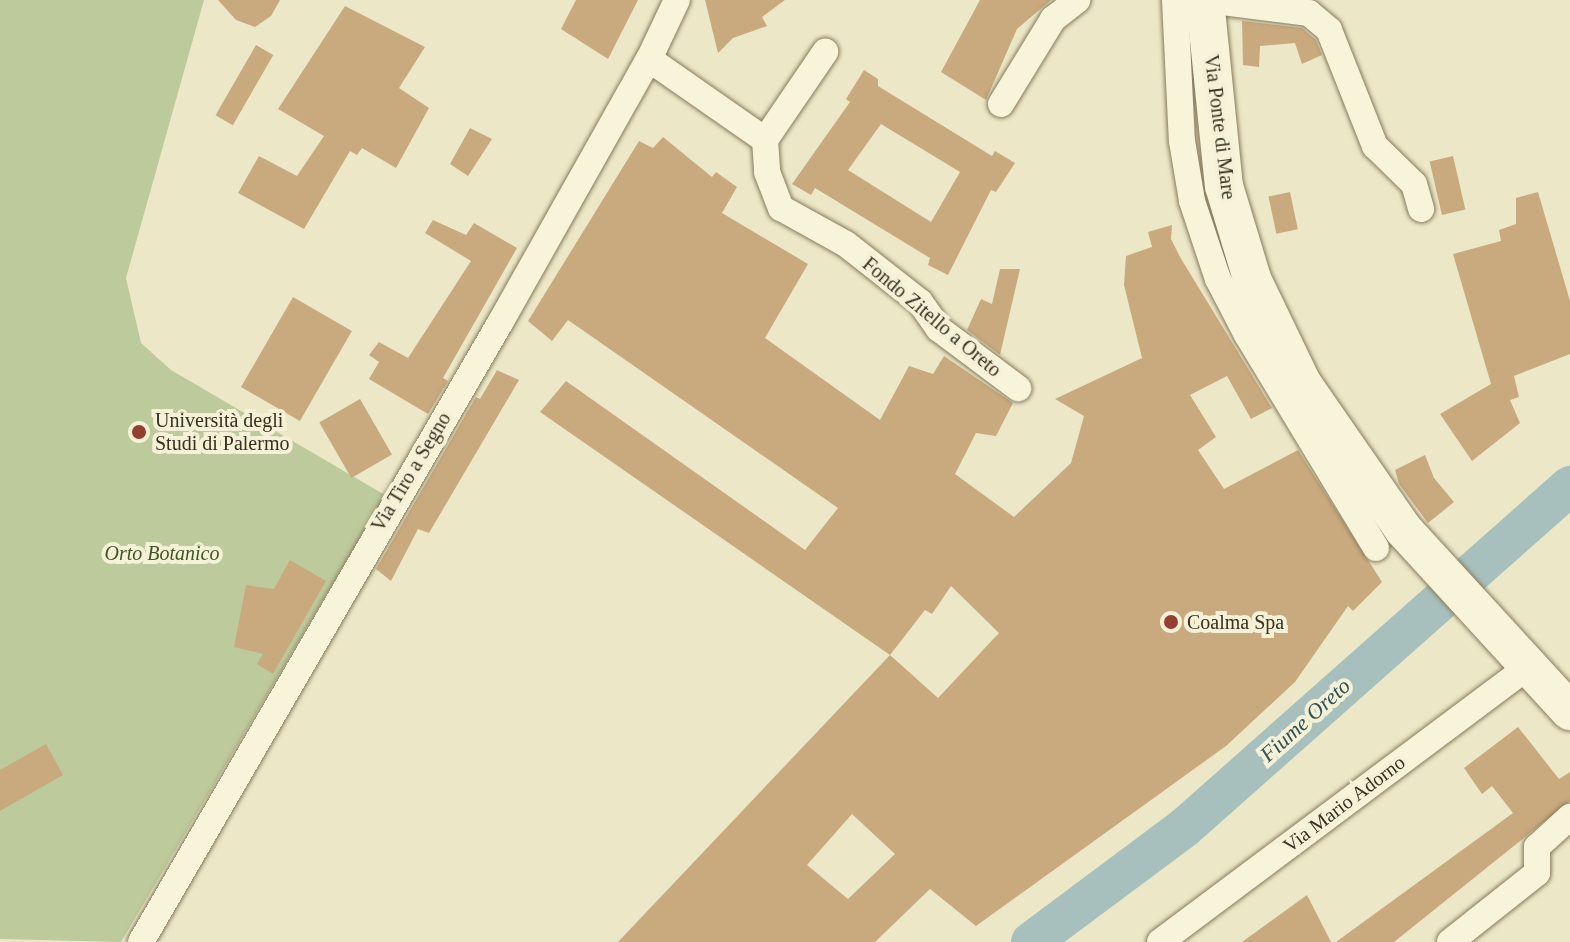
<!DOCTYPE html>
<html>
<head>
<meta charset="utf-8">
<style>
	body { margin:0 }
	#map { position:relative; width:1570px; height:942px; overflow:hidden; background:#ece8c7; font-family:Georgia,serif }
	div>[style] { position:absolute }
	.green>* { inset:0; background:#bdca9b }
	.river>* { height:40px; margin:-20px; padding:0 20px; transform-origin:20px; border-radius:20px; background:#a8c0bd }
	.building>* { inset:0; background:#c9aa7e; transform-origin:0 0 }
	.roads { filter:drop-shadow(0 0 2px #877b5d) drop-shadow(0 0 2px #877b5d) }
	.street>* { height:26px; margin:-13px; padding:0 13px; transform-origin:13px; border-radius:13px; background:#f7f4da }
	.secondary>* { height:38px; margin:-19px; padding:0 19px; transform-origin:19px; border-radius:19px; background:#f7f4da }
	.dots>* { width:22px; height:22px; translate:-50% -50%; box-sizing:border-box; border:4px solid #f4f1d6; border-radius:50% }
	span { translate:-50% -50%; white-space:nowrap; text-align:center; line-height:1.15; -webkit-text-stroke:8px #f4f1d6; paint-order:stroke }
	.street-label { font-size:20px; color:#383020 }
	.poi-label { font-size:20px; color:#383020 }
	.left { translate:0 -50%; text-align:left }
	.park-label { font-size:20px; color:#415428; font-style:italic }
	.water-label { font-size:22px; color:#305357; font-style:italic }
</style>
</head>
<body>
<div id="map">
	<div class="green">
		<div style="clip-path:polygon(0 0,204px 0,126px 278px,141px 343px,171px 370px,385px 495px,121px 942px,0 939px)"></div>
	</div>
	<div class="river">
		<div style="left:1031px;top:942px;width:191px;rotate:-36.7deg"></div>
		<div style="left:1184px;top:828px;width:516px;rotate:-41.54deg"></div>
	</div>
	<div class="building">
		<div style="clip-path:polygon(218px 0,280px 0,271px 16px,255px 27px,236px 20px)"></div>
		<div style="clip-path:polygon(576px 0,638px 0,608px 59px,561px 29px)"></div>
		<div style="clip-path:polygon(705px 0,785px 0,762px 17px,767px 26px,733px 38px,718px 53px)"></div>
		<div style="clip-path:polygon(980px 0,1051px 0,1017px 29px,986px 100px,941px 72px)"></div>
		<div style="clip-path:polygon(345px 6px,425px 47px,399px 88px,429px 108px,396px 168px,362px 148px,357px 155px,350px 151px,304px 229px,238px 193px,259px 156px,297px 176px,324px 136px,278px 109px)"></div>
		<div style="clip-path:polygon(1242px 21px,1302px 28px,1316px 40px,1322px 55px,1302px 64px,1295px 43px,1260px 46px,1259px 67px,1243px 65px)"></div>
		<div style="left:256px;top:45px;width:20px;height:81px;rotate:30deg"></div>
		<div style="clip-path:polygon(evenodd,864px 70px,878px 79px,878px 86px,992px 156px,995px 151px,1015px 163px,996px 192px,991px 190px,948px 275px,928px 265px,930px 258px,815px 188px,811px 195px,792px 184px,850px 102px,846px 99px,864px 70px,881px 124px,960px 172px,931px 222px,848px 170px,881px 124px)"></div>
		<div style="clip-path:polygon(470px 128px,492px 139px,468px 176px,450px 164px)"></div>
		<div style="clip-path:polygon(evenodd,663px 137px,712px 177px,716px 172px,737px 187px,722px 213px,808px 264px,765px 338px,880px 420px,909px 366px,933px 374px,944px 356px,1013px 403px,996px 436px,976px 433px,955px 474px,1014px 517px,1071px 463px,1084px 416px,1055px 399px,1142px 358px,1124px 285px,1126px 256px,1152px 247px,1148px 232px,1172px 225px,1171px 239px,1180px 257px,1272px 408px,1251px 419px,1227px 376px,1190px 395px,1216px 437px,1198px 450px,1224px 489px,1298px 450px,1382px 582px,1353px 611px,1348px 606px,1295px 682px,1226px 746px,976px 926px,930px 889px,875px 942px,618px 942px,890px 655px,540px 412px,566px 381px,805px 550px,838px 508px,568px 320px,552px 341px,528px 321px,639px 141px,653px 148px,663px 137px,951px 586px,999px 633px,938px 698px,890px 655px,925px 610px,932px 614px,951px 586px,663px 137px,852px 814px,895px 854px,848px 899px,807px 865px,852px 814px)"></div>
		<div style="left:1453px;top:156px;width:55px;height:24px;rotate:77deg"></div>
		<div style="left:1290px;top:192px;width:38px;height:22px;rotate:78deg"></div>
		<div style="clip-path:polygon(1538px 192px,1570px 301px,1570px 354px,1514px 376px,1519px 397px,1510px 400px,1520px 423px,1472px 461px,1440px 414px,1491px 384px,1453px 254px,1501px 241px,1499px 230px,1516px 224px,1516px 198px)"></div>
		<div style="clip-path:polygon(433px 220px,466px 235px,474px 223px,517px 248px,443px 378px,448px 381px,428px 414px,369px 379px,379px 362px,369px 355px,379px 342px,408px 358px,471px 261px,425px 233px)"></div>
		<div style="clip-path:polygon(1000px 269px,1020px 269px,1000px 355px,967px 330px,981px 299px,992px 304px)"></div>
		<div style="left:293px;top:297px;width:68px;height:104px;rotate:30deg"></div>
		<div style="clip-path:polygon(497px 370px,519px 380px,429px 533px,418px 529px,391px 581px,376px 569px,476px 397px,480px 399px)"></div>
		<div style="left:360px;top:399px;width:64px;height:47px;rotate:60deg"></div>
		<div style="clip-path:polygon(1425px 455px,1434px 478px,1454px 502px,1428px 523px,1399px 484px,1395px 470px)"></div>
		<div style="clip-path:polygon(290px 560px,326px 581px,273px 674px,257px 664px,263px 654px,234px 647px,246px 585px,274px 589px)"></div>
		<div style="clip-path:polygon(1518px 727px,1559px 779px,1570px 772px,1570px 801px,1394px 942px,1336px 942px,1513px 813px,1492px 786px,1482px 794px,1464px 768px)"></div>
		<div style="clip-path:polygon(46px 744px,63px 775px,0 811px,0 770px)"></div>
		<div style="clip-path:polygon(1307px 895px,1331px 942px,1242px 942px)"></div>
	</div>
	<div class="roads">
		<div class="street">
			<div style="left:1175px;top:0;width:141px;rotate:87.2deg"></div>
			<div style="left:1182px;top:141px;width:61px;rotate:80.5deg"></div>
			<div style="left:1192px;top:201px;width:82px;rotate:71.6deg"></div>
			<div style="left:1218px;top:279px;width:63px;rotate:62.6deg"></div>
			<div style="left:1247px;top:335px;width:249px;rotate:58.8deg"></div>
			<div style="left:1207px;top:0;width:103px;rotate:7.3deg"></div>
			<div style="left:1309px;top:13px;width:26px;rotate:40deg"></div>
			<div style="left:1329px;top:30px;width:125px;rotate:68.4deg"></div>
			<div style="left:1375px;top:146px;width:54px;rotate:44.3deg"></div>
			<div style="left:1414px;top:184px;width:26px;rotate:74deg"></div>
			<div style="left:649px;top:59px;width:141px;rotate:34.9deg"></div>
			<div style="left:765px;top:140px;width:32px;rotate:86deg"></div>
			<div style="left:767px;top:172px;width:39px;rotate:69deg"></div>
			<div style="left:781px;top:208px;width:74px;rotate:29deg"></div>
			<div style="left:846px;top:244px;width:94px;rotate:38.1deg"></div>
			<div style="left:920px;top:302px;width:33px;rotate:55deg"></div>
			<div style="left:939px;top:329px;width:99px;rotate:36.8deg"></div>
			<div style="left:1001px;top:104px;width:100px;rotate:-58.5deg"></div>
			<div style="left:1053px;top:19px;width:31px;rotate:-38deg"></div>
			<div style="left:765px;top:140px;width:107px;rotate:-55.7deg"></div>
			<div style="left:141px;top:942px;width:716px;rotate:-59.89deg"></div>
			<div style="left:500px;top:323px;width:303px;rotate:-60.6deg"></div>
			<div style="left:649px;top:59px;width:65px;rotate:-64.6deg"></div>
			<div style="left:1160px;top:942px;width:459px;rotate:-36.8deg"></div>
			<div style="left:1450px;top:942px;width:111px;rotate:-38.4deg"></div>
			<div style="left:1537px;top:873px;width:26px;rotate:-90deg"></div>
			<div style="left:1537px;top:847px;width:45px;rotate:-42.3deg"></div>
		</div>
		<div class="secondary">
			<div style="left:1205px;top:0;width:187px;rotate:84.2deg"></div>
			<div style="left:1224px;top:186px;width:97px;rotate:73.2deg"></div>
			<div style="left:1252px;top:279px;width:115px;rotate:64.3deg"></div>
			<div style="left:1302px;top:383px;width:178px;rotate:55.3deg"></div>
			<div style="left:1403px;top:529px;width:247px;rotate:47.5deg"></div>
		</div>
	</div>
	<div class="dots">
		<div style="left:139px;top:432px;background:#944030"></div>
		<div style="left:1171px;top:622px;background:#944030"></div>
	</div>
	<div class="street-label">
		<span style="left:1220px;top:127px;rotate:83deg">Via Ponte di Mare</span>
		<span style="left:932px;top:317px;rotate:40deg">Fondo Zitello a Oreto</span>
		<span style="left:411px;top:472px;rotate:-59deg">Via Tiro a Segno</span>
		<span style="left:1344px;top:804px;rotate:-37deg">Via Mario Adorno</span>
	</div>
	<div class="poi-label">
		<span class="left" style="left:155px;top:432px">Università degli<br>Studi di Palermo</span>
		<span class="left" style="left:1187px;top:622px">Coalma Spa</span>
	</div>
	<div class="park-label">
		<span style="left:162px;top:553px">Orto Botanico</span>
	</div>
	<div class="water-label">
		<span style="left:1305px;top:720px;rotate:-42deg">Fiume Oreto</span>
	</div>
</div>
</body>
</html>
